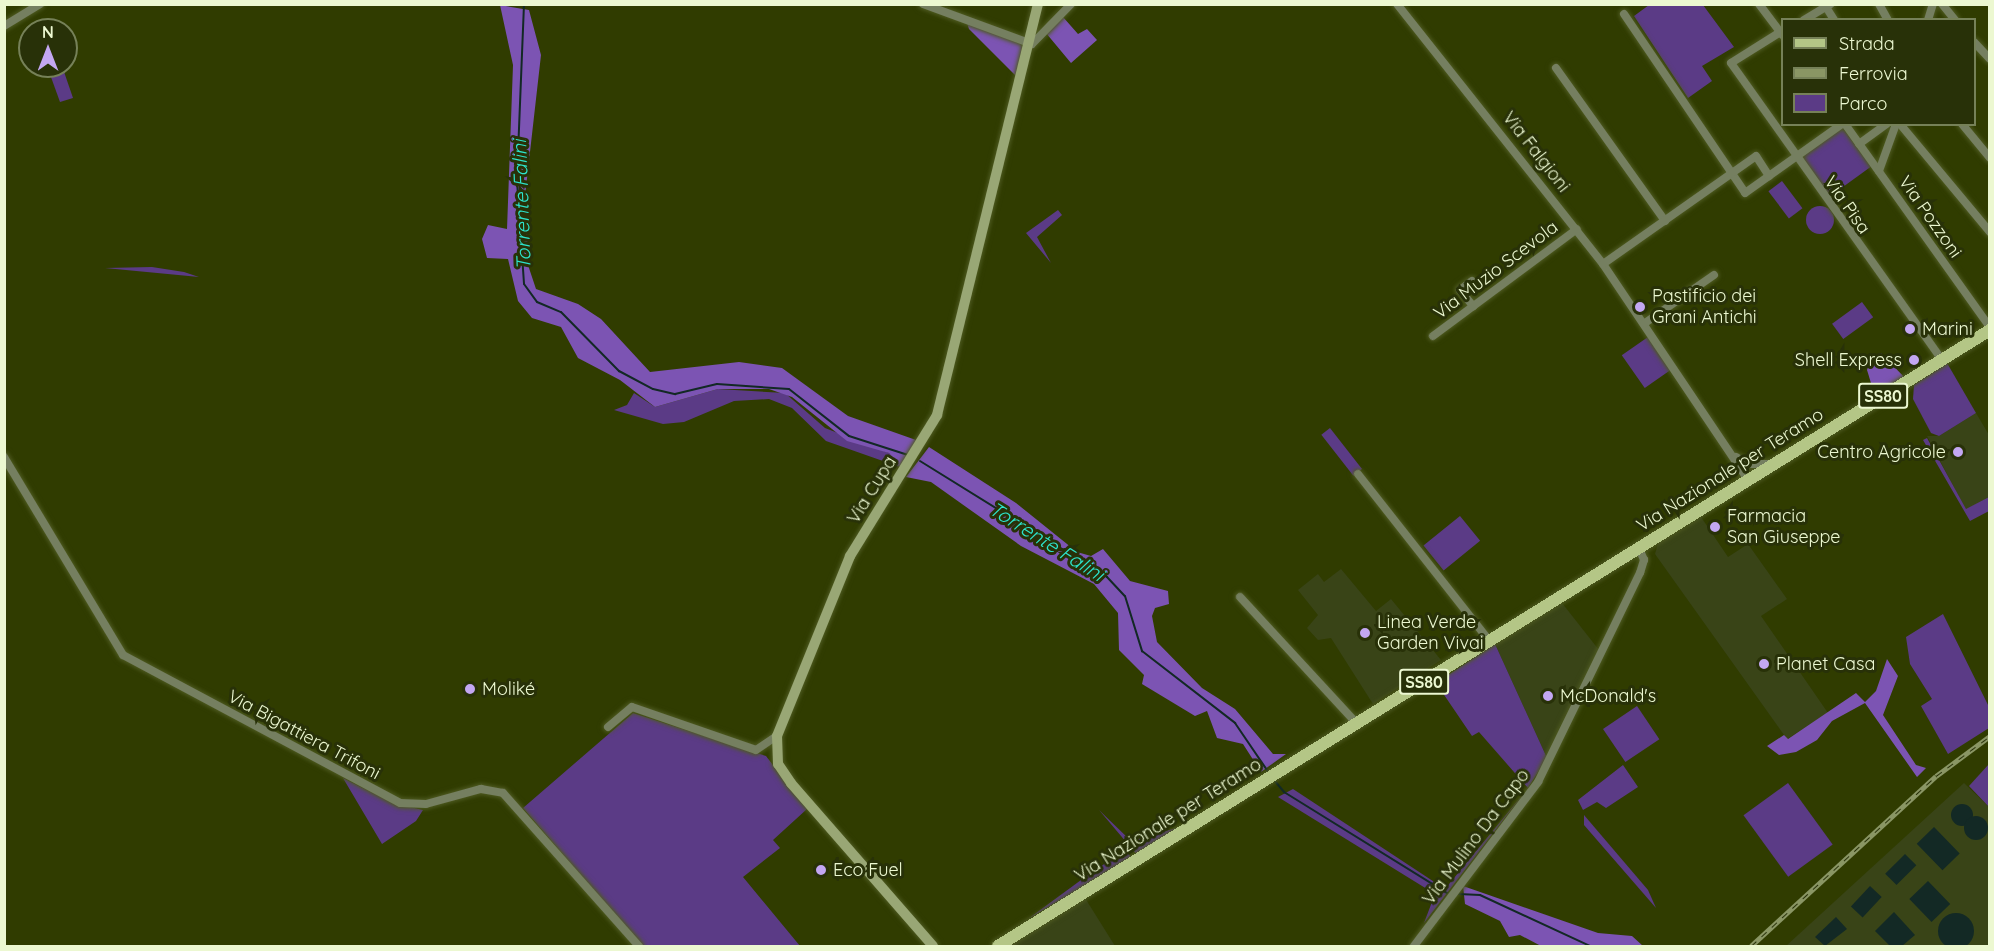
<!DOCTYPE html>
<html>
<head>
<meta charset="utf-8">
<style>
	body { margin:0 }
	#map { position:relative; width:1994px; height:951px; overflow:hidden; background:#303c00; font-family:Quicksand,sans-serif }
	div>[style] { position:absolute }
	.built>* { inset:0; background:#394417 }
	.green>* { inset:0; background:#5b3b86; transform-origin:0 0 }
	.round { border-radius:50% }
	.forest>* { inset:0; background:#7c54b3 }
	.water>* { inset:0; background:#132925; transform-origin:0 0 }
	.stream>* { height:2px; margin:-1px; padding:0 1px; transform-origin:1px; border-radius:1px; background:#132925 }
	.roads { filter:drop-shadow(0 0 2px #4e5a21) drop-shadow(0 0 2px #4e5a21) }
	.street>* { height:8px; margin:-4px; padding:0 4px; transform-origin:4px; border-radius:4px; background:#757f60 }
	.secondary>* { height:10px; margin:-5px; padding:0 5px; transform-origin:5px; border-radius:5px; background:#99a775 }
	.primary>* { height:12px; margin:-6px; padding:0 6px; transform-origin:6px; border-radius:6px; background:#b4c686 }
	.rail>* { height:4.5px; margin-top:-2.25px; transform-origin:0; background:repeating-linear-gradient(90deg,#283108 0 7px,#8a9664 0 14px); box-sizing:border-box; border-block:2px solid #8a9664 }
	.dots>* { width:16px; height:16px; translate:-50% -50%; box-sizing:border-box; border:3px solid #283108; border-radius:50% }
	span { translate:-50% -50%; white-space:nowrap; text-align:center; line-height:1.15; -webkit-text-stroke:6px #283108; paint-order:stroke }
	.shield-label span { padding:2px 4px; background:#283108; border:2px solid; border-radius:4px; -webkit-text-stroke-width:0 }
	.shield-label { font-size:16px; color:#ecf8d1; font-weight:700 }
	.street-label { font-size:18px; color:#ecf8d1 }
	.poi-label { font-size:18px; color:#ecf8d1 }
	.left { translate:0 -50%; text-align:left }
	.right { translate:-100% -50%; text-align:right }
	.water-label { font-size:20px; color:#2de4cc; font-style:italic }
	.frame { position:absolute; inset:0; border:6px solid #ecf8d1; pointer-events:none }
	.legend { position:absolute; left:1781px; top:18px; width:195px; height:108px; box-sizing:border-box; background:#283108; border:2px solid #768158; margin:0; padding:8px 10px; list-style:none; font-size:18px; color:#ecf8d1 }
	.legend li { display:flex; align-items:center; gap:12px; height:30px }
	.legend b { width:30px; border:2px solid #768158 }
	.north { position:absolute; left:18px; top:18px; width:60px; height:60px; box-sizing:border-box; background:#283108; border:2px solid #768158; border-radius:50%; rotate:0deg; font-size:16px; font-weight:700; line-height:24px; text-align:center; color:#ecf8d1 }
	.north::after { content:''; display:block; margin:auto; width:21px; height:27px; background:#c3a7f2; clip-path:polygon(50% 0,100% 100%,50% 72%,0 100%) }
</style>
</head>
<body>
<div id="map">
	<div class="built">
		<div style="clip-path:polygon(1976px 413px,1989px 435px,1989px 497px,1966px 510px,1927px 436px,1939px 436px)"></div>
		<div style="clip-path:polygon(1701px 517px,1728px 557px,1748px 544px,1787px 599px,1761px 616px,1828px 713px,1787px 739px,1655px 554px,1658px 543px)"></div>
		<div style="clip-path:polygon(1341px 569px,1376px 611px,1391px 599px,1441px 660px,1373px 704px,1331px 638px,1318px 640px,1307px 628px,1318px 615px,1298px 590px,1318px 574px,1324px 582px)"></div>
		<div style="clip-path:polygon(1562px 603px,1599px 650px,1547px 758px,1495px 644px)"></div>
		<div style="clip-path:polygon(1964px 783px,1989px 807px,1989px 946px,1786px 946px)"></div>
		<div style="clip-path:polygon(1085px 898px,1115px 946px,1007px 946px)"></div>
	</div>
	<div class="green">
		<div style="clip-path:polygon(1649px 5px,1703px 5px,1734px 47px,1702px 66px,1712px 81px,1688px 98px,1634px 16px)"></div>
		<div style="clip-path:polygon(47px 66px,62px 66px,73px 98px,60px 102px)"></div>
		<div style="left:1842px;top:127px;width:49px;height:55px;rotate:54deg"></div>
		<div style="left:1782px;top:181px;width:34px;height:17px;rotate:53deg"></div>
		<div class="round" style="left:1806px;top:206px;width:28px;height:28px"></div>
		<div style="clip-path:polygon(1058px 210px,1062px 215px,1037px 237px,1051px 263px,1026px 233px)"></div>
		<div style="clip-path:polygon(152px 267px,184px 272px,199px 277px,105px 268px)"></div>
		<div style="left:1862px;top:302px;width:19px;height:37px;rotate:54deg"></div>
		<div style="left:1648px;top:337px;width:40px;height:32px;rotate:55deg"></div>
		<div style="clip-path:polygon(1947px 363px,1976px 413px,1939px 436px,1931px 433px,1913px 399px,1914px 385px)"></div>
		<div style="clip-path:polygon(718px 389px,785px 393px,825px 428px,889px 453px,900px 467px,826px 441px,792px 408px,769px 399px,734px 401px,684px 422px,663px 424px,614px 410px,627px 405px,634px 393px,655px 407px)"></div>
		<div style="left:1330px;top:428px;width:52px;height:11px;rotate:52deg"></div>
		<div style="clip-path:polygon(1927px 438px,1966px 509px,1989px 497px,1989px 511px,1970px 521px,1923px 440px)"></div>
		<div style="left:1460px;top:516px;width:32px;height:47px;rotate:51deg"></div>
		<div style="clip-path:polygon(1943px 614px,1990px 709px,1989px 728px,1948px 754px,1921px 706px,1932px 699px,1910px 664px,1906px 637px)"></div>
		<div style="clip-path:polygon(1495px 644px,1547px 758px,1528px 788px,1424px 923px,1435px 894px,1278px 797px,1293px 789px,1445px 889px,1528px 788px,1479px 732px,1472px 736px,1436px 683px)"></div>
		<div style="left:1637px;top:706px;width:40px;height:41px;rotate:56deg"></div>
		<div style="clip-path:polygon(633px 713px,766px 756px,807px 809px,773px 840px,780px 848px,743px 877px,800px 946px,642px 946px,523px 808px)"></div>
		<div style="clip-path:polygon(1989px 764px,1989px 807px,1969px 786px)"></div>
		<div style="clip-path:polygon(1623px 765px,1638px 787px,1606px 808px,1597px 802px,1583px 810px,1578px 800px)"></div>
		<div style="clip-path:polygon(343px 778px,393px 803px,423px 810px,416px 821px,382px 844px)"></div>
		<div style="left:1788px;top:783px;width:76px;height:55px;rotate:54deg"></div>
		<div style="clip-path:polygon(1099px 810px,1131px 841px,1183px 826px,1138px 856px)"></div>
		<div style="clip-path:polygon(1584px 815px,1648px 890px,1656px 908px,1584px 825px)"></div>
		<div style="clip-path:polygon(1126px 851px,1132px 858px,1028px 919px,1096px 869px)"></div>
	</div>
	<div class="forest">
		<div style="clip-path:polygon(500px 5px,529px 10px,541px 55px,525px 196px,529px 268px,536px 289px,578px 304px,601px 319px,650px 372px,739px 362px,782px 368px,848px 416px,916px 440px,900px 467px,889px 453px,847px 441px,792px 397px,769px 389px,718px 389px,655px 407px,620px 380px,578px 358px,561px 327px,532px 318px,518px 301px,508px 259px,487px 258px,482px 239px,488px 225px,507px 229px,513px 65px)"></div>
		<div style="clip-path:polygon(1063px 17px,1078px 34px,1087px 29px,1097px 40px,1071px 63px,1046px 33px)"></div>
		<div style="clip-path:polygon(967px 23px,1027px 45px,1019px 79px,969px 29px)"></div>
		<div style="clip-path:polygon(1881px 353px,1905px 378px,1875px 396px,1867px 370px,1872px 356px)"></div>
		<div style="clip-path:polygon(929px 447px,1016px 503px,1077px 552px,1091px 556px,1103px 549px,1130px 581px,1168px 591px,1169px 604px,1155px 608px,1152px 616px,1157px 642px,1202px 688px,1235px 709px,1273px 754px,1286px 754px,1261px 772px,1243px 744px,1217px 738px,1207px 711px,1195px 716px,1142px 684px,1144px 675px,1119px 650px,1118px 613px,1094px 584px,1021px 546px,931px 482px,906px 477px)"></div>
		<div style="clip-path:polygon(1887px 659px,1898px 676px,1883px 715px,1916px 765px,1926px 768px,1917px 777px,1865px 703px,1832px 721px,1817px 740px,1796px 752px,1779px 755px,1767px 746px,1784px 735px,1788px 739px,1856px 693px,1865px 702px,1876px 691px)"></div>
		<div style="clip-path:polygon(1463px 886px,1598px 933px,1632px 936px,1643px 946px,1541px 946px,1520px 935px,1509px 937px,1500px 921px,1465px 904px)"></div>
	</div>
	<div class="water">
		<div class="round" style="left:1951px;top:804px;width:22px;height:22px"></div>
		<div class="round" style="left:1964px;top:816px;width:24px;height:24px"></div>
		<div style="left:1934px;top:827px;width:37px;height:24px;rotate:46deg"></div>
		<div style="left:1905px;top:854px;width:16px;height:28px;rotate:45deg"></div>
		<div style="left:1928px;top:881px;width:32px;height:26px;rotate:46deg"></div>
		<div style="left:1870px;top:886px;width:16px;height:28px;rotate:43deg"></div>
		<div style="clip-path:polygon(1894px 912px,1915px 935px,1902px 946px,1890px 946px,1875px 931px)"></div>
		<div class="round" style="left:1938px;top:913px;width:36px;height:36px"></div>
		<div style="clip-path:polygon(1836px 917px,1847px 929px,1825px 946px,1815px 937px)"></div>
	</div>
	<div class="stream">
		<div style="left:524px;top:4px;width:177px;rotate:92.3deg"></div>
		<div style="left:517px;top:181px;width:103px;rotate:86.1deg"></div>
		<div style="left:524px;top:284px;width:22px;rotate:54deg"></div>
		<div style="left:537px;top:302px;width:26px;rotate:23deg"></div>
		<div style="left:561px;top:312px;width:83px;rotate:45.5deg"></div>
		<div style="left:619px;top:371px;width:38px;rotate:28deg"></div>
		<div style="left:653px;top:389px;width:23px;rotate:13deg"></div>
		<div style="left:675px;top:394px;width:43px;rotate:-13.4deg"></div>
		<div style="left:717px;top:384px;width:72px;rotate:4deg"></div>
		<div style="left:789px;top:389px;width:76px;rotate:38.1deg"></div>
		<div style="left:849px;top:436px;width:62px;rotate:17.9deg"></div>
		<div style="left:920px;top:461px;width:220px;rotate:31.8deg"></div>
		<div style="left:1107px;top:577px;width:26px;rotate:47deg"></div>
		<div style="left:1125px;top:596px;width:58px;rotate:72.8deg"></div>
		<div style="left:1142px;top:651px;width:118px;rotate:37.7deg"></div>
		<div style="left:1235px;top:723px;width:60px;rotate:55.8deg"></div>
		<div style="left:1274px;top:780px;width:16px;rotate:50deg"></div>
		<div style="left:1284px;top:792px;width:192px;rotate:31.8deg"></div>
		<div style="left:1459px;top:894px;width:21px;rotate:3deg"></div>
		<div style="left:1480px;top:895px;width:121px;rotate:24.9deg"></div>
	</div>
	<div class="roads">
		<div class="street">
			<div style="left:923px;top:4px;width:116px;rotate:20.2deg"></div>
			<div style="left:1032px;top:44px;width:56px;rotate:-45.7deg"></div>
			<div style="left:1397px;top:4px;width:332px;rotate:51.6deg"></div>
			<div style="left:1603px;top:264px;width:260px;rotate:56.1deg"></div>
			<div style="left:1759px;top:4px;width:39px;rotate:53deg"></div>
			<div style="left:1879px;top:4px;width:18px;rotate:61deg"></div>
			<div style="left:1942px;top:4px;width:21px;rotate:51deg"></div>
			<div style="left:1826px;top:7px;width:15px;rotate:58deg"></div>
			<div style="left:1624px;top:14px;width:216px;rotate:55.9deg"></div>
			<div style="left:1745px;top:193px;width:119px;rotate:-35.4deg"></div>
			<div style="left:1804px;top:20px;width:31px;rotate:-31deg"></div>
			<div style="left:1928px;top:20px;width:17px;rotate:-73deg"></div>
			<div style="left:4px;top:26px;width:42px;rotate:-31.4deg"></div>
			<div style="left:1782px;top:31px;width:60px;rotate:147.9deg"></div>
			<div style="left:1731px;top:63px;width:364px;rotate:54.6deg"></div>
			<div style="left:1974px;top:42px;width:23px;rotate:47deg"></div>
			<div style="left:1556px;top:68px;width:188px;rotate:54.5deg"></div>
			<div style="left:1845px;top:124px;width:249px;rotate:54.5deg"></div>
			<div style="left:1900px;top:124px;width:141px;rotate:50.2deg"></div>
			<div style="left:1962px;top:124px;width:44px;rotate:50.5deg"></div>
			<div style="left:1859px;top:144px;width:34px;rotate:-36deg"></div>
			<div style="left:1879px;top:171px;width:50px;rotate:-70.1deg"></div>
			<div style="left:1603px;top:264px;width:187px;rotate:-35.2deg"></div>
			<div style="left:1756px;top:156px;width:24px;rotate:57deg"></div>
			<div style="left:1472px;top:281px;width:15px;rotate:143deg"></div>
			<div style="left:1460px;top:290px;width:21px;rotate:51deg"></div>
			<div style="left:1645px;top:323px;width:84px;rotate:-34.8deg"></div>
			<div style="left:1433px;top:336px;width:179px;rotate:-36.6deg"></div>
			<div style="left:4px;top:457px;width:231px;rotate:59deg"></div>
			<div style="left:123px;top:655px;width:314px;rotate:28.1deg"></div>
			<div style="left:400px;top:803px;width:26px;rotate:2deg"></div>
			<div style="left:426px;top:804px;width:57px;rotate:-15.3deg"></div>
			<div style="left:481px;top:789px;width:22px;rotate:10deg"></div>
			<div style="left:503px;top:793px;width:205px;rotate:48.4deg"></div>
			<div style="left:1736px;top:457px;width:13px;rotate:32deg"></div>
			<div style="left:1747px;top:464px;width:23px"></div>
			<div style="left:1358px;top:474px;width:214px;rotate:51.8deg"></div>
			<div style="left:1240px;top:597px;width:173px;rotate:47.3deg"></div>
			<div style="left:608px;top:727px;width:31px;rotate:-40deg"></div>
			<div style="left:632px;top:707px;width:131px;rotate:19.1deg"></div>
			<div style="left:756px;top:750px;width:25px;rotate:-34deg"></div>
			<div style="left:1414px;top:946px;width:206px;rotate:-52.9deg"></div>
			<div style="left:1538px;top:782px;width:233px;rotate:-64deg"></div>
			<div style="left:1640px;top:573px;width:14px;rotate:-73deg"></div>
			<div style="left:1644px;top:560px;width:13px;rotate:-113deg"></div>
		</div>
		<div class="secondary">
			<div style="left:933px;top:946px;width:216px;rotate:-131.1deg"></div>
			<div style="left:791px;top:783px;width:23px;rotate:-124deg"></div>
			<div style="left:778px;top:764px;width:28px;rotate:-92deg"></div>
			<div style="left:777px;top:736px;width:194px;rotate:-67.9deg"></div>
			<div style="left:850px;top:556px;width:166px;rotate:-58.3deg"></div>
			<div style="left:937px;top:415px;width:423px;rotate:-76.2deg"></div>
		</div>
		<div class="primary">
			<div style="left:998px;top:946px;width:1168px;rotate:-31.84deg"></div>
		</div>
	</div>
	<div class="rail">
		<div style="left:1751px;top:946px;width:251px;rotate:-42.6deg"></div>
		<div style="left:1936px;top:776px;width:67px;rotate:-36.5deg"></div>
	</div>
	<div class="dots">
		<div style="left:1640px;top:307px;background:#c3a7f2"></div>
		<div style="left:1910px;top:329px;background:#c3a7f2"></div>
		<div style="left:1914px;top:360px;background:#c3a7f2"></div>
		<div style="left:1958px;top:452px;background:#c3a7f2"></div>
		<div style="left:1715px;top:527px;background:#c3a7f2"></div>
		<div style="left:1365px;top:633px;background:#c3a7f2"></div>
		<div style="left:1764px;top:664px;background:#c3a7f2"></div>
		<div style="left:470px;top:689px;background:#c3a7f2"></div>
		<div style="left:1548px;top:696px;background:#c3a7f2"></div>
		<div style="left:821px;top:870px;background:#c3a7f2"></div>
	</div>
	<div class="shield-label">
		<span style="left:1883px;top:396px">SS80</span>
		<span style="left:1424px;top:682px">SS80</span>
	</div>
	<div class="street-label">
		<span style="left:1536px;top:152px;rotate:52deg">Via Falgioni</span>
		<span style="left:1847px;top:205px;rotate:55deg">Via Pisa</span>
		<span style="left:1930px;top:217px;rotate:55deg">Via Pozzoni</span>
		<span style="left:1496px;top:270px;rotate:-37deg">Via Muzio Scevola</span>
		<span style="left:1730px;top:470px;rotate:-32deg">Via Nazionale per Teramo</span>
		<span style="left:872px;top:490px;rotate:-58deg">Via Cupa</span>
		<span style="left:304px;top:735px;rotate:28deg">Via Bigattiera Trifoni</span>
		<span style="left:1168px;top:820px;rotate:-32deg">Via Nazionale per Teramo</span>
		<span style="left:1476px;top:837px;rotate:-53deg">Via Mulino Da Capo</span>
	</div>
	<div class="poi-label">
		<span class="left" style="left:1652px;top:307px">Pastificio dei<br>Grani Antichi</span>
		<span class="left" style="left:1922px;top:329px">Marini</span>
		<span class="right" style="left:1902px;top:360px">Shell Express</span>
		<span class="right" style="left:1946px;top:452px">Centro Agricole</span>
		<span class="left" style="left:1727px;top:527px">Farmacia<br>San Giuseppe</span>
		<span class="left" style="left:1377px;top:633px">Linea Verde<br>Garden Vivai</span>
		<span class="left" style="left:1776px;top:664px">Planet Casa</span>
		<span class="left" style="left:482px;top:689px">Moliké</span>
		<span class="left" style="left:1560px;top:696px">McDonald's</span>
		<span class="left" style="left:833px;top:870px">Eco Fuel</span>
	</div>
	<div class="water-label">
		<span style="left:521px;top:205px;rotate:-92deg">Torrente Falini</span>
		<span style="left:1047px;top:541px;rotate:32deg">Torrente Falini</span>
	</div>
	<div class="frame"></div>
	<ul class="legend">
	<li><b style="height:8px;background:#b4c686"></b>Strada</li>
	<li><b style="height:8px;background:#8a9664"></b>Ferrovia</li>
	<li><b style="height:16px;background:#5b3b86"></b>Parco</li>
	</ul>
	<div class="north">N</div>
</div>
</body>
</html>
